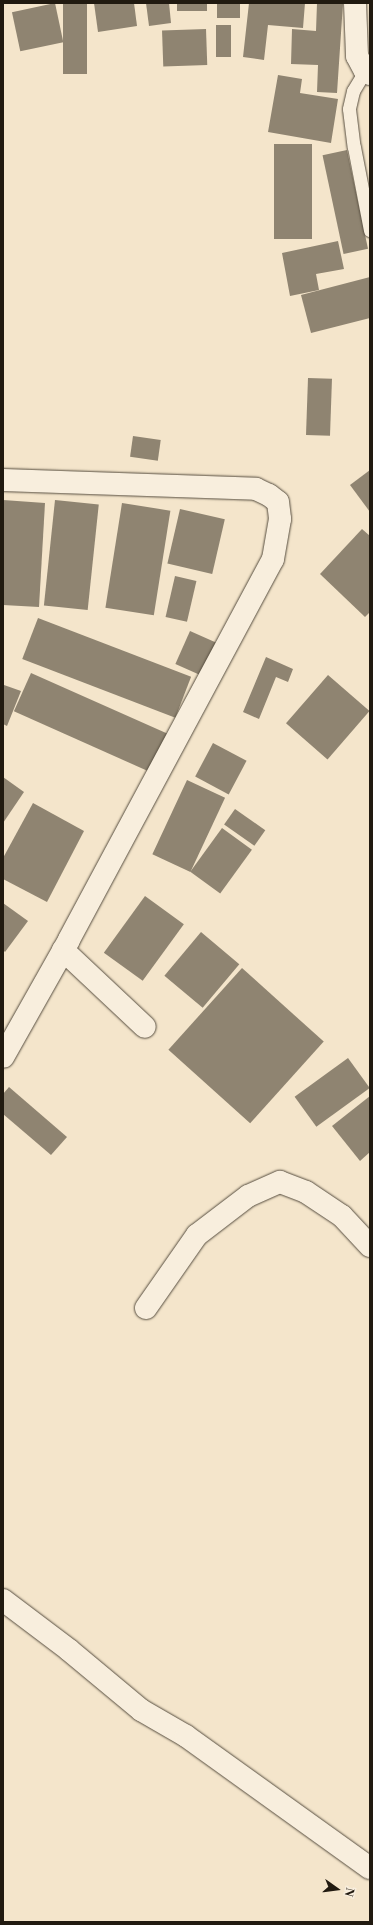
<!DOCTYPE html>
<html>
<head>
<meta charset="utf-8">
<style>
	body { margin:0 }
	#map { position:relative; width:373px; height:1925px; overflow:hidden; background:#f4e5cb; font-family:"Libre Bodoni",serif }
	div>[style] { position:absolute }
	.building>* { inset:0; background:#8f8471; transform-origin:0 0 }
	.roads { filter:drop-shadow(0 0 1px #564d3f) drop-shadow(0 0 1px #564d3f) }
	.lane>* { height:13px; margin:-6.5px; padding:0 6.5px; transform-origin:6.5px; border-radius:6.5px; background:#f8eedd }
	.street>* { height:22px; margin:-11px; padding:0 11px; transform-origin:11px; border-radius:11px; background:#f8eedd }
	span { translate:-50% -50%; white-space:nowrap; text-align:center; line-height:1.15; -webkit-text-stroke:3px #f8eedd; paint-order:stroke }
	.frame { position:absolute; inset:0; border:4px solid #211a10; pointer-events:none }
	.north { position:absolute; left:317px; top:1869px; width:40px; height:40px; -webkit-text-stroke:3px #f8eedd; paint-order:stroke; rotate:104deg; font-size:11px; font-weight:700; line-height:16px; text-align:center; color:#211a10 }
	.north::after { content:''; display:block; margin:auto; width:14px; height:18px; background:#211a10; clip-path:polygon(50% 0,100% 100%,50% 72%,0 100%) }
</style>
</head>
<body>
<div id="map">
	<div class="building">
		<div style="left:55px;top:3px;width:40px;height:44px;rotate:78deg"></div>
		<div style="left:63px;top:3px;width:24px;height:71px"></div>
		<div style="clip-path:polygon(94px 3px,134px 3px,137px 26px,98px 32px)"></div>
		<div style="clip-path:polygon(146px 3px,169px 3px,171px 23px,149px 26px)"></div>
		<div style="left:177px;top:3px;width:30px;height:8px"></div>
		<div style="left:217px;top:3px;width:23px;height:15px"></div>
		<div style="clip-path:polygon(249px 3px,305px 3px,303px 28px,268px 25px,264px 60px,243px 57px)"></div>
		<div style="clip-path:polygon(317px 3px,343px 3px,337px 93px,317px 92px,318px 65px,291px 64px,292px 29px,316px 31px)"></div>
		<div style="left:216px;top:25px;width:15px;height:32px"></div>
		<div style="left:206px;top:29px;width:36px;height:44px;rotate:88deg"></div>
		<div style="clip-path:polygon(278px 75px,302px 79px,300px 93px,338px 99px,331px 143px,268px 132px)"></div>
		<div style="left:274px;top:144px;width:38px;height:95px"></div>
		<div style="left:347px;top:150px;width:101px;height:25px;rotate:78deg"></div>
		<div style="clip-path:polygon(338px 241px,344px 269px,316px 274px,319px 290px,290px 296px,282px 253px)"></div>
		<div style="clip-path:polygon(370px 277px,370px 318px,311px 333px,301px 295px)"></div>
		<div style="left:308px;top:378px;width:24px;height:57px;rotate:2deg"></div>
		<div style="left:133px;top:436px;width:28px;height:21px;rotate:8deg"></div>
		<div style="clip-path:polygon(370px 470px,370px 512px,350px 485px)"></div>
		<div style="clip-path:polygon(3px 500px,45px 503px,39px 607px,3px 605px)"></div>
		<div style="left:55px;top:500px;width:44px;height:106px;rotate:6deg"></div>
		<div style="left:122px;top:503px;width:49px;height:106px;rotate:9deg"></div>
		<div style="left:180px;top:509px;width:46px;height:56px;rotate:13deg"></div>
		<div style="clip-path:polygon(362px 529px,370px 536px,370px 612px,365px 617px,320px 574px)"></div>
		<div style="left:175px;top:576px;width:22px;height:42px;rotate:13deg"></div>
		<div style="left:38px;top:618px;width:164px;height:44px;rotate:21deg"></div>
		<div style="left:190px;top:631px;width:37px;height:36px;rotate:24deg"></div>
		<div style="clip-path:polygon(266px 657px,293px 669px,288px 682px,276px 677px,259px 719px,243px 712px)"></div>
		<div style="left:31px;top:673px;width:149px;height:42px;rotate:24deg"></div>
		<div style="left:328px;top:675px;width:55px;height:64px;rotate:41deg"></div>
		<div style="clip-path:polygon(4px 685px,21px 691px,7px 726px,3px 724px)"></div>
		<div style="left:213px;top:743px;width:38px;height:38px;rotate:28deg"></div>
		<div style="clip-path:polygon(3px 777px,24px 792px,3px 823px)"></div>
		<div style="left:187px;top:780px;width:42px;height:82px;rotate:25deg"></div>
		<div style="clip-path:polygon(33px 803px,84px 831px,47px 902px,3px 879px,3px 858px)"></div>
		<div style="left:235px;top:809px;width:37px;height:19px;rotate:35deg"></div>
		<div style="left:222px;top:828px;width:37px;height:54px;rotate:36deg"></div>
		<div style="left:145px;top:896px;width:48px;height:70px;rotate:36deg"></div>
		<div style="clip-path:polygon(3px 903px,28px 921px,5px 952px,3px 950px)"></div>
		<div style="left:201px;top:932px;width:50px;height:57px;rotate:40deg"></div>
		<div style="left:242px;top:968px;width:110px;height:110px;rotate:42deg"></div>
		<div style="left:348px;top:1058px;width:37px;height:66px;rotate:54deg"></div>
		<div style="clip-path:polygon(9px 1087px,67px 1137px,51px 1155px,3px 1114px,3px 1094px)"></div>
		<div style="clip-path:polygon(370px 1096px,370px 1152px,360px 1161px,332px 1126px)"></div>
	</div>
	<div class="roads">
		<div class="lane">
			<div style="left:365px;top:71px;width:23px;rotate:121deg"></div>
			<div style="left:353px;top:91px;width:18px;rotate:103deg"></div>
			<div style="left:349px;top:109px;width:38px;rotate:83deg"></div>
			<div style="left:354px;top:147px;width:85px;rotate:79.1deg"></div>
		</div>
		<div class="street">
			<div style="left:355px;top:3px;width:53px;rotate:87.8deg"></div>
			<div style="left:357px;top:56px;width:17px;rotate:62deg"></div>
			<div style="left:365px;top:71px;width:6px;rotate:31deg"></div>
			<div style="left:3px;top:480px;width:253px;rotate:2deg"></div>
			<div style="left:256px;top:489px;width:14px;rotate:25deg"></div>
			<div style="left:269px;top:495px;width:11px;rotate:38deg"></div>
			<div style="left:278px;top:502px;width:17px;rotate:83deg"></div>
			<div style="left:280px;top:519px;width:41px;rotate:99.9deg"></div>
			<div style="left:273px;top:559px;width:432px;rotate:118.2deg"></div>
			<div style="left:69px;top:940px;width:134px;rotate:119.4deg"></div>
			<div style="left:63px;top:950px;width:112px;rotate:43.2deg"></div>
			<div style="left:146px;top:1308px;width:89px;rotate:-55.1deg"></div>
			<div style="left:197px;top:1235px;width:64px;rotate:-37.4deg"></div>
			<div style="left:248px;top:1196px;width:35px;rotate:-24deg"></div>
			<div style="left:280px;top:1182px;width:28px;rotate:21deg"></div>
			<div style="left:306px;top:1192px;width:43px;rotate:33.7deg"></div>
			<div style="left:342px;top:1216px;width:41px;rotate:47deg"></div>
			<div style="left:3px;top:1600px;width:83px;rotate:37.1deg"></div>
			<div style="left:69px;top:1650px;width:94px;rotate:39.8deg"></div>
			<div style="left:141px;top:1710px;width:52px;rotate:30deg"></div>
			<div style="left:186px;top:1736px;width:226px;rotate:35.7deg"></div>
		</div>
	</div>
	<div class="frame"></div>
	<div class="north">N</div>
</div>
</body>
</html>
